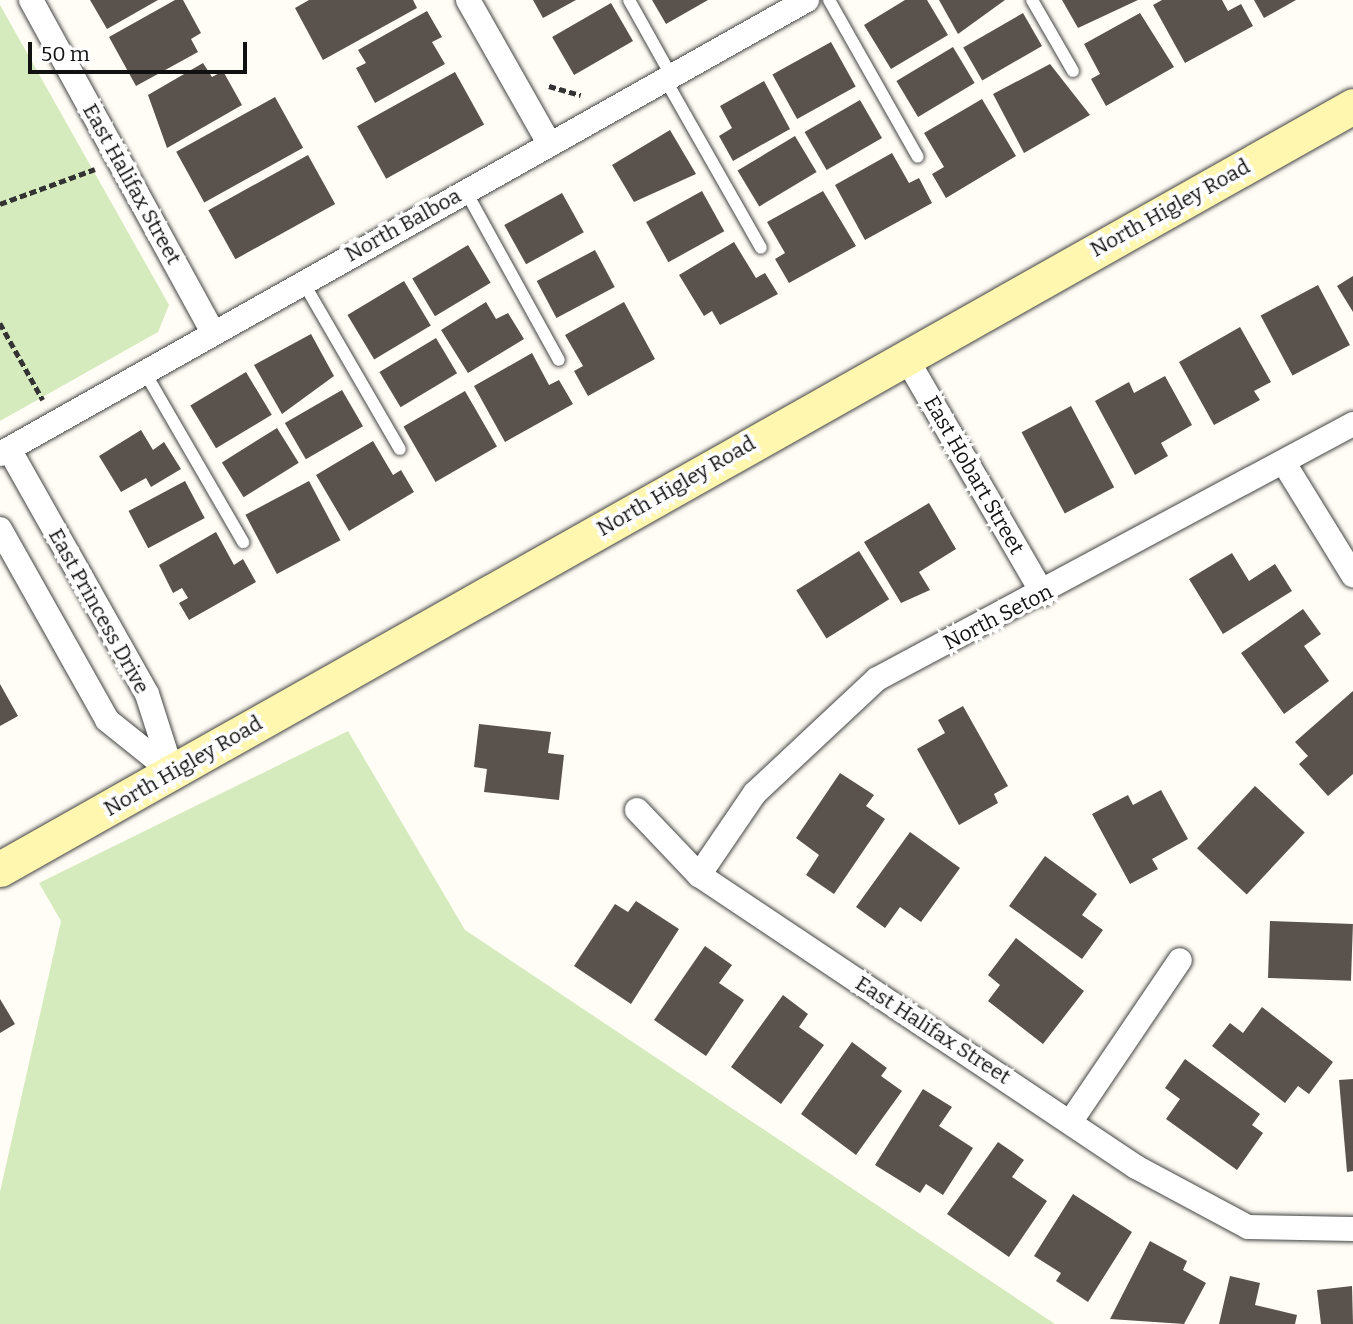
<!DOCTYPE html>
<html>
<head>
<meta charset="utf-8">
<style>
	body { margin:0 }
	#map { position:relative; width:1353px; height:1324px; overflow:hidden; background:#fffdf5; font-family:Bitter,serif }
	div>[style] { position:absolute }
	.green>* { inset:0; background:#d5ebbd }
	.building>* { inset:0; background:#5a524d; transform-origin:0 0 }
	.path>* { height:4.5px; margin-top:-2.25px; transform-origin:0; background:repeating-linear-gradient(90deg,#333 0 7px,transparent 0 10.5px) }
	.roads { filter:drop-shadow(0 0 2px #444) drop-shadow(0 0 2px #444) }
	.service>* { height:12px; margin:-6px; padding:0 6px; transform-origin:6px; border-radius:6px; background:#fff }
	.minor>* { height:24px; margin:-12px; padding:0 12px; transform-origin:12px; border-radius:12px; background:#fff }
	.secondary>* { height:35px; margin:-17.5px; padding:0 17.5px; transform-origin:17.5px; border-radius:17.5px; background:#fff6b0 }
	span { translate:-50% -50%; white-space:nowrap; text-align:center; line-height:1.15; -webkit-text-stroke:7px #fff; paint-order:stroke }
	.street-label { font-size:21px; color:#111 }
	.scale { position:absolute; left:28px; top:42px; width:219px; height:32px; box-sizing:border-box; border:4px solid #111; border-top:0; padding-left:9px; font-size:21px; line-height:24px; white-space:nowrap; color:#111; -webkit-text-stroke:5px #fff; paint-order:stroke }
</style>
</head>
<body>
<div id="map">
	<div class="green">
		<div style="clip-path:polygon(0 5px,169px 305px,158px 332px,0 421px)"></div>
		<div style="clip-path:polygon(348px 731px,465px 930px,1055px 1324px,0 1324px,0 1192px,61px 921px,39px 883px)"></div>
	</div>
	<div class="building">
		<div style="clip-path:polygon(90px 0,158px 0,107px 29px)"></div>
		<div style="clip-path:polygon(175px 0,183px 0,201px 33px,191px 39px,198px 52px,136px 86px,109px 37px)"></div>
		<div style="clip-path:polygon(309px 0,413px 0,417px 8px,323px 60px,295px 8px)"></div>
		<div style="clip-path:polygon(533px 0,576px 0,543px 18px)"></div>
		<div style="clip-path:polygon(652px 0,708px 0,666px 24px)"></div>
		<div style="clip-path:polygon(905px 0,927px 0,948px 35px,891px 69px,864px 25px)"></div>
		<div style="clip-path:polygon(939px 0,1005px 0,958px 34px)"></div>
		<div style="clip-path:polygon(1062px 0,1138px 0,1078px 28px)"></div>
		<div style="clip-path:polygon(1162px 0,1222px 0,1228px 11px,1241px 4px,1253px 26px,1185px 63px,1153px 5px)"></div>
		<div style="clip-path:polygon(1254px 0,1296px 0,1264px 18px)"></div>
		<div style="left:611px;top:3px;width:44px;height:68px;rotate:60deg"></div>
		<div style="clip-path:polygon(427px 11px,442px 37px,432px 42px,445px 64px,375px 103px,356px 68px,366px 63px,358px 50px)"></div>
		<div style="left:1023px;top:13px;width:38px;height:69px;rotate:60deg"></div>
		<div style="clip-path:polygon(1140px 13px,1174px 67px,1106px 106px,1091px 79px,1100px 74px,1084px 44px)"></div>
		<div style="left:831px;top:42px;width:51px;height:67px;rotate:61deg"></div>
		<div style="left:953px;top:47px;width:42px;height:66px;rotate:59deg"></div>
		<div style="clip-path:polygon(203px 63px,212px 77px,223px 71px,242px 105px,167px 148px,148px 95px)"></div>
		<div style="clip-path:polygon(1050px 64px,1090px 115px,1024px 153px,993px 94px)"></div>
		<div style="left:455px;top:72px;width:60px;height:112px;rotate:61deg"></div>
		<div style="clip-path:polygon(764px 81px,790px 129px,733px 161px,719px 136px,732px 128px,720px 106px)"></div>
		<div style="left:275px;top:97px;width:58px;height:113px;rotate:61deg"></div>
		<div style="clip-path:polygon(982px 99px,1016px 156px,946px 198px,932px 174px,944px 167px,924px 133px)"></div>
		<div style="left:860px;top:100px;width:44px;height:64px;rotate:60deg"></div>
		<div style="clip-path:polygon(670px 130px,696px 174px,634px 202px,612px 165px)"></div>
		<div style="left:795px;top:136px;width:42px;height:67px;rotate:59deg"></div>
		<div style="clip-path:polygon(892px 153px,909px 183px,919px 178px,932px 203px,865px 240px,835px 185px)"></div>
		<div style="left:308px;top:155px;width:56px;height:114px;rotate:61deg"></div>
		<div style="left:702px;top:191px;width:46px;height:64px;rotate:61deg"></div>
		<div style="clip-path:polygon(823px 191px,856px 246px,789px 283px,775px 259px,785px 253px,767px 222px)"></div>
		<div style="left:562px;top:193px;width:45px;height:66px;rotate:61deg"></div>
		<div style="clip-path:polygon(734px 242px,756px 278px,765px 273px,778px 294px,720px 325px,712px 311px,704px 316px,679px 275px)"></div>
		<div style="left:468px;top:245px;width:44px;height:65px;rotate:59deg"></div>
		<div style="left:595px;top:250px;width:42px;height:66px;rotate:62deg"></div>
		<div style="clip-path:polygon(1353px 276px,1353px 312px,1337px 286px)"></div>
		<div style="left:404px;top:281px;width:52px;height:66px;rotate:59deg"></div>
		<div style="left:1318px;top:285px;width:68px;height:65px;rotate:62deg"></div>
		<div style="clip-path:polygon(486px 302px,496px 319px,508px 313px,524px 339px,468px 373px,441px 330px)"></div>
		<div style="clip-path:polygon(624px 302px,655px 359px,588px 396px,574px 371px,583px 366px,565px 335px)"></div>
		<div style="clip-path:polygon(1240px 327px,1271px 382px,1254px 391px,1260px 400px,1214px 425px,1179px 362px)"></div>
		<div style="clip-path:polygon(311px 334px,334px 376px,282px 414px,254px 365px)"></div>
		<div style="left:436px;top:338px;width:41px;height:66px;rotate:59deg"></div>
		<div style="clip-path:polygon(532px 353px,549px 385px,559px 380px,573px 404px,505px 442px,474px 386px)"></div>
		<div style="left:246px;top:372px;width:50px;height:65px;rotate:59deg"></div>
		<div style="clip-path:polygon(1165px 376px,1192px 425px,1161px 443px,1168px 456px,1135px 475px,1095px 401px,1129px 382px,1134px 393px)"></div>
		<div style="left:342px;top:390px;width:42px;height:66px;rotate:60deg"></div>
		<div style="left:465px;top:391px;width:64px;height:71px;rotate:60deg"></div>
		<div style="left:1071px;top:406px;width:92px;height:56px;rotate:62deg"></div>
		<div style="left:277px;top:428px;width:41px;height:65px;rotate:58deg"></div>
		<div style="clip-path:polygon(141px 430px,153px 450px,164px 442px,181px 469px,151px 487px,146px 478px,121px 492px,99px 456px)"></div>
		<div style="clip-path:polygon(373px 441px,393px 475px,401px 470px,414px 492px,349px 531px,316px 475px)"></div>
		<div style="left:185px;top:481px;width:42px;height:64px;rotate:62deg"></div>
		<div style="left:309px;top:481px;width:67px;height:72px;rotate:62deg"></div>
		<div style="clip-path:polygon(929px 503px,956px 549px,919px 572px,930px 590px,901px 603px,864px 542px)"></div>
		<div style="clip-path:polygon(216px 532px,234px 565px,243px 559px,256px 582px,189px 620px,179px 603px,188px 598px,182px 588px,173px 593px,159px 565px)"></div>
		<div style="left:859px;top:551px;width:57px;height:74px;rotate:58deg"></div>
		<div style="clip-path:polygon(1232px 553px,1249px 581px,1275px 564px,1292px 591px,1223px 634px,1189px 579px)"></div>
		<div style="clip-path:polygon(1303px 609px,1321px 634px,1304px 646px,1329px 681px,1284px 714px,1241px 653px)"></div>
		<div style="clip-path:polygon(0 684px,18px 716px,0 726px)"></div>
		<div style="clip-path:polygon(1353px 691px,1353px 774px,1328px 796px,1299px 764px,1308px 756px,1295px 742px)"></div>
		<div style="clip-path:polygon(963px 706px,1008px 786px,994px 794px,998px 803px,959px 825px,917px 749px,945px 733px,938px 720px)"></div>
		<div style="clip-path:polygon(479px 724px,551px 732px,548px 753px,564px 755px,559px 800px,484px 792px,487px 769px,474px 767px)"></div>
		<div style="clip-path:polygon(840px 773px,874px 795px,866px 806px,885px 819px,834px 894px,806px 875px,819px 855px,796px 838px)"></div>
		<div style="left:1255px;top:786px;width:68px;height:85px;rotate:43deg"></div>
		<div style="clip-path:polygon(1161px 790px,1188px 839px,1152px 859px,1158px 869px,1130px 884px,1092px 814px,1128px 795px,1133px 805px)"></div>
		<div style="clip-path:polygon(910px 832px,960px 868px,921px 922px,900px 907px,885px 928px,856px 907px)"></div>
		<div style="clip-path:polygon(1045px 856px,1097px 894px,1082px 915px,1103px 930px,1082px 959px,1009px 906px)"></div>
		<div style="clip-path:polygon(636px 901px,679px 929px,631px 1004px,574px 966px,615px 904px,628px 912px)"></div>
		<div style="left:1270px;top:921px;width:83px;height:57px;rotate:2deg"></div>
		<div style="clip-path:polygon(1016px 938px,1084px 991px,1043px 1044px,988px 1001px,1000px 985px,988px 975px)"></div>
		<div style="clip-path:polygon(705px 946px,732px 965px,719px 983px,744px 1000px,706px 1056px,654px 1020px)"></div>
		<div style="clip-path:polygon(783px 995px,808px 1014px,799px 1027px,824px 1045px,781px 1104px,731px 1067px)"></div>
		<div style="clip-path:polygon(0 999px,15px 1024px,0 1033px)"></div>
		<div style="clip-path:polygon(1262px 1007px,1333px 1062px,1309px 1094px,1298px 1086px,1285px 1103px,1212px 1046px,1230px 1023px,1243px 1033px)"></div>
		<div style="clip-path:polygon(852px 1042px,887px 1068px,881px 1076px,902px 1091px,856px 1155px,801px 1114px)"></div>
		<div style="clip-path:polygon(1185px 1059px,1260px 1114px,1252px 1125px,1263px 1133px,1237px 1170px,1166px 1119px,1180px 1099px,1165px 1088px)"></div>
		<div style="clip-path:polygon(1353px 1079px,1353px 1171px,1347px 1172px,1339px 1080px)"></div>
		<div style="clip-path:polygon(923px 1089px,952px 1107px,939px 1126px,973px 1148px,943px 1195px,926px 1184px,920px 1193px,875px 1165px)"></div>
		<div style="clip-path:polygon(998px 1142px,1024px 1160px,1012px 1177px,1047px 1201px,1009px 1257px,947px 1214px)"></div>
		<div style="clip-path:polygon(1073px 1194px,1132px 1232px,1088px 1302px,1056px 1281px,1061px 1273px,1034px 1256px)"></div>
		<div style="clip-path:polygon(1150px 1241px,1187px 1261px,1183px 1270px,1206px 1283px,1184px 1324px,1110px 1319px)"></div>
		<div style="clip-path:polygon(1230px 1276px,1260px 1283px,1255px 1305px,1297px 1315px,1295px 1324px,1219px 1324px)"></div>
		<div style="clip-path:polygon(1352px 1286px,1353px 1324px,1321px 1324px,1317px 1290px)"></div>
	</div>
	<div class="path">
		<div style="left:549px;top:86px;width:33px;rotate:16deg"></div>
		<div style="left:0;top:204px;width:101px;rotate:-20.2deg"></div>
		<div style="left:0;top:323px;width:88px;rotate:60.8deg"></div>
	</div>
	<div class="roads">
		<div class="service">
			<div style="left:629px;top:0;width:86px;rotate:60.8deg"></div>
			<div style="left:829px;top:0;width:180px;rotate:60.5deg"></div>
			<div style="left:1032px;top:0;width:82px;rotate:60deg"></div>
			<div style="left:665px;top:79px;width:194px;rotate:60.4deg"></div>
			<div style="left:465px;top:190px;width:194px;rotate:61.1deg"></div>
			<div style="left:303px;top:282px;width:193px;rotate:59.9deg"></div>
			<div style="left:144px;top:371px;width:198px;rotate:59.9deg"></div>
		</div>
		<div class="minor">
			<div style="left:31px;top:0;width:379px;rotate:61.3deg"></div>
			<div style="left:468px;top:0;width:164px;rotate:60.5deg"></div>
			<div style="left:905px;top:356px;width:275px;rotate:59.9deg"></div>
			<div style="left:9px;top:449px;width:281px;rotate:60.6deg"></div>
			<div style="left:147px;top:694px;width:82px;rotate:72.2deg"></div>
			<div style="left:0;top:454px;width:926px;rotate:-29.36deg"></div>
			<div style="left:1284px;top:463px;width:132px;rotate:58.4deg"></div>
			<div style="left:0;top:529px;width:219px;rotate:60.7deg"></div>
			<div style="left:107px;top:720px;width:83px;rotate:38.7deg"></div>
			<div style="left:637px;top:810px;width:90px;rotate:46.4deg"></div>
			<div style="left:699px;top:875px;width:526px;rotate:33.75deg"></div>
			<div style="left:1136px;top:1167px;width:127px;rotate:28.2deg"></div>
			<div style="left:1248px;top:1227px;width:105px;rotate:1.1deg"></div>
			<div style="left:699px;top:875px;width:99px;rotate:-55.7deg"></div>
			<div style="left:755px;top:793px;width:167px;rotate:-43.1deg"></div>
			<div style="left:877px;top:679px;width:540px;rotate:-28.18deg"></div>
			<div style="left:1071px;top:1121px;width:194px;rotate:-55.9deg"></div>
		</div>
		<div class="secondary">
			<div style="left:0;top:869px;width:1553px;rotate:-29.42deg"></div>
		</div>
	</div>
	<div class="street-label">
		<span style="left:132px;top:184px;rotate:61deg">East Halifax Street</span>
		<span style="left:1170px;top:208px;rotate:-29deg">North Higley Road</span>
		<span style="left:403px;top:225px;rotate:-29deg">North Balboa</span>
		<span style="left:974px;top:475px;rotate:60deg">East Hobart Street</span>
		<span style="left:676px;top:486px;rotate:-30deg">North Higley Road</span>
		<span style="left:99px;top:611px;rotate:61deg">East Princess Drive</span>
		<span style="left:998px;top:617px;rotate:-27deg">North Seton</span>
		<span style="left:183px;top:766px;rotate:-30deg">North Higley Road</span>
		<span style="left:933px;top:1030px;rotate:33deg">East Halifax Street</span>
	</div>
	<div class="scale">50 m</div>
</div>
</body>
</html>
